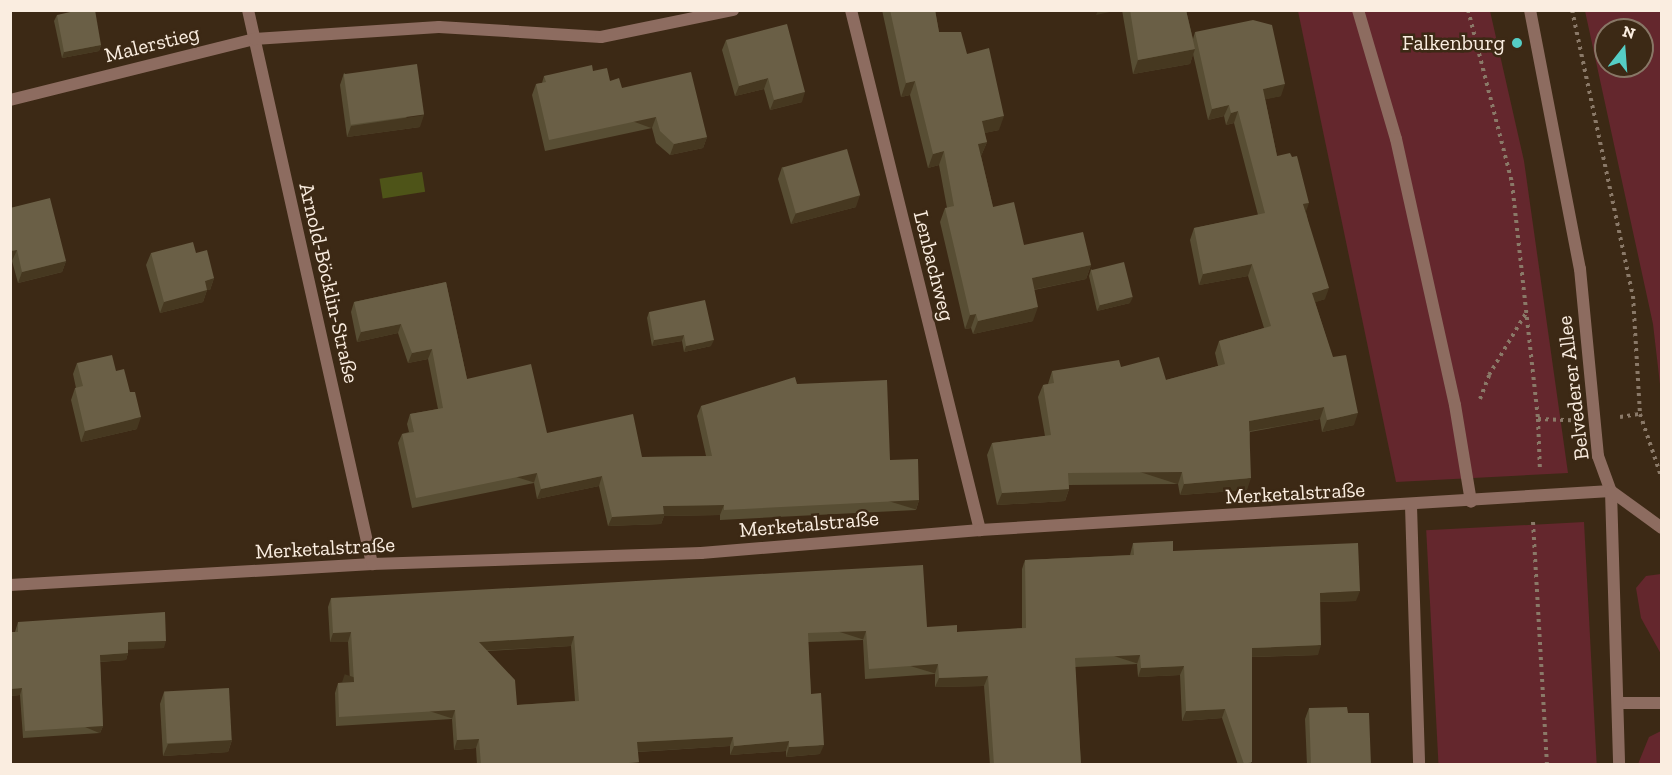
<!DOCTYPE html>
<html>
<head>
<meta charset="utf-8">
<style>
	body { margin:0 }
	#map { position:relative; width:1672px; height:775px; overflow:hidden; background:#3c2915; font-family:"Zilla Slab",serif }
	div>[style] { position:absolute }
	.green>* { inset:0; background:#64272d; transform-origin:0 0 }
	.water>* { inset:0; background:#4e5418; transform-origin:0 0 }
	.path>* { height:4px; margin-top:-2px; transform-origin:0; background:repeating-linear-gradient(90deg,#8a7968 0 3px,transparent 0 7.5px) }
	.service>* { height:12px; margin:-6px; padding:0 6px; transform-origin:6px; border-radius:6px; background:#8d6c60 }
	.minor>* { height:12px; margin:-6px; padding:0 6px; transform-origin:6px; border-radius:6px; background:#8d6c60 }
	.tertiary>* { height:12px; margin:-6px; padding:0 6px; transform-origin:6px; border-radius:6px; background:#8d6c60 }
	.wall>* { inset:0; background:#584e34 }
	.shaded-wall>* { inset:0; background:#463820; transform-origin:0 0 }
	.building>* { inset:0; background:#6a5f46; transform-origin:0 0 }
	.dots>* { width:16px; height:16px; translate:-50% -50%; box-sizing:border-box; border:3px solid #3c2915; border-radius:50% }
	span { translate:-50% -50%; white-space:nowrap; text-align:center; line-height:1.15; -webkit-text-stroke:5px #3c2915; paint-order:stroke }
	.poi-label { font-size:21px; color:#faede0 }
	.right { translate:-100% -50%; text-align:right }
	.street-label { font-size:21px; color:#faede0 }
	.frame { position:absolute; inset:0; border:12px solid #faede0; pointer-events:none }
	.north { position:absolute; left:1594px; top:18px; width:60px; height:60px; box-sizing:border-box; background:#3c2915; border:2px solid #876; border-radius:50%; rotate:17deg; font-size:16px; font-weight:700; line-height:24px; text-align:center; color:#faede0 }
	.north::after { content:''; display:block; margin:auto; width:21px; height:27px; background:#55cec6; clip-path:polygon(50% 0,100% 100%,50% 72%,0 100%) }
</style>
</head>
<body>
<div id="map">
	<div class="green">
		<div style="clip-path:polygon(1298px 11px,1490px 11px,1524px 161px,1568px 473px,1396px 482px)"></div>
		<div style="clip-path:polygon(evenodd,1585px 11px,1661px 11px,1661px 393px,1653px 324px,1585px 11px,1606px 30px,1642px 30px,1642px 66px,1606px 66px,1606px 30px)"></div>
		<div style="left:1584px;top:522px;width:242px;height:158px;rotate:87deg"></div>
		<div style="clip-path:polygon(1661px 574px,1662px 574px,1661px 654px,1641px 618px,1636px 588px,1646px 576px)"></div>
		<div style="clip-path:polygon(1661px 731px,1661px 764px,1638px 764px,1649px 737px)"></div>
	</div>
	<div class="water">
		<div style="left:422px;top:172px;width:20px;height:43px;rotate:81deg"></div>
	</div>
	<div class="path">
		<div style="left:1468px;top:10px;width:179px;rotate:75.7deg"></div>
		<div style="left:1512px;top:183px;width:237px;rotate:83.7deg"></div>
		<div style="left:1538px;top:419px;width:52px;rotate:87.8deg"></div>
		<div style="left:1572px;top:10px;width:292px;rotate:78deg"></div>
		<div style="left:1633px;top:296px;width:118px;rotate:86.6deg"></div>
		<div style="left:1640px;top:414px;width:69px;rotate:71.3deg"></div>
		<div style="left:1480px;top:399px;width:26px;rotate:-69deg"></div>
		<div style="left:1489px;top:375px;width:72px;rotate:-59.2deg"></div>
		<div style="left:1620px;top:417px;width:20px;rotate:-9deg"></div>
		<div style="left:1538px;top:419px;width:33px;rotate:2deg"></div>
		<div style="left:1533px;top:522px;width:242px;rotate:86.7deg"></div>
	</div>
	<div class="service">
		<div style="left:1358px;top:10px;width:134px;rotate:73.6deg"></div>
		<div style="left:1396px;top:139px;width:272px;rotate:77.5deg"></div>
		<div style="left:1455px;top:405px;width:98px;rotate:80.6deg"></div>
		<div style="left:1618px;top:703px;width:44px"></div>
	</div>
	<div class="minor">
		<div style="left:248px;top:10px;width:568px;rotate:77.38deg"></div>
		<div style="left:851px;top:10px;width:536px;rotate:76.07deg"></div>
		<div style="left:10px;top:100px;width:252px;rotate:-14deg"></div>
		<div style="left:254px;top:39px;width:185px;rotate:-3.7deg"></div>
		<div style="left:439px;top:27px;width:162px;rotate:3.5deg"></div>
		<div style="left:601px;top:37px;width:135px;rotate:-11.6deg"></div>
		<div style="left:1411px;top:506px;width:258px;rotate:88.2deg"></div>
		<div style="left:10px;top:585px;width:363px;rotate:-3.3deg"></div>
		<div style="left:372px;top:564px;width:329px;rotate:-1.9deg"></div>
		<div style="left:701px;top:553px;width:280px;rotate:-4.7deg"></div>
		<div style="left:980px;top:530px;width:632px;rotate:-3.54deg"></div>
		<div style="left:1611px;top:491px;width:273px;rotate:88.3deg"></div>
	</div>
	<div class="tertiary">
		<div style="left:1530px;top:10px;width:264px;rotate:79.1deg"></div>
		<div style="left:1580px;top:269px;width:188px;rotate:84.5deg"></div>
		<div style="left:1598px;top:456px;width:37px;rotate:70deg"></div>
		<div style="left:1611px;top:491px;width:63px;rotate:36deg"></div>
	</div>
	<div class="wall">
		<div style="clip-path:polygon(882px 10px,935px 10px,939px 32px,967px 54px,999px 130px,984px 133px,987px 142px,981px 156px,993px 207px,1024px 245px,1091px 265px,1086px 279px,1034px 290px,1033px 321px,973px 334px,971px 328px,965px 329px,940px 222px,945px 208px,947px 208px,939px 165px,928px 168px,910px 95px,901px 97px)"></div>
		<div style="clip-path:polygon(1122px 10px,1186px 10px,1193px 39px,1195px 32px,1281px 96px,1265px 99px,1277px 156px,1306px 212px,1325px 299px,1315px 302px,1354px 425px,1322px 432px,1320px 419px,1250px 432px,1247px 490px,1180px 495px,1178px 484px,1069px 485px,1069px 489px,1065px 501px,997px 505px,987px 455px,992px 443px,1045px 436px,1038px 397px,1043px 385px,1048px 384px,1052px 371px,1121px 367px,1166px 380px,1218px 366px,1215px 353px,1219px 341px,1264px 328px,1248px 276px,1199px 285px,1190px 240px,1194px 228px,1258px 215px,1234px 123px,1226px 125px,1224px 116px,1208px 120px,1193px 54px,1190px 64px,1133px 74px)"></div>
		<div style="clip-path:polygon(57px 15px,101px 45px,99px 51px,62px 58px,54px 21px)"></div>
		<div style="clip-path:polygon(726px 40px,802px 102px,770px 110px,764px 89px,735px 96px,722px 50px)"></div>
		<div style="clip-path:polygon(593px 71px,707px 137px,703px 148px,670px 155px,656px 143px,652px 128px,545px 151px,532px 95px,536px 84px,542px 83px,544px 76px)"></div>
		<div style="clip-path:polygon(344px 73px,420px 127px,347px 137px,340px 85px)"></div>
		<div style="clip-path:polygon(782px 167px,856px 207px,791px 224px,778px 179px)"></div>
		<div style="clip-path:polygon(10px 208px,66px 261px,62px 272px,18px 283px,12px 261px,10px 262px)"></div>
		<div style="clip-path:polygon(151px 253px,196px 253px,214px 278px,210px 290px,207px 290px,203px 302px,160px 313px,146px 265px)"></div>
		<div style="clip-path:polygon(1091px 269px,1130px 303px,1097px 311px,1089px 276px)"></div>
		<div style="clip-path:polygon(446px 282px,467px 379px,547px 433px,642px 457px,706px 456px,697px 416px,701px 406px,797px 384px,890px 460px,919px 500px,916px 510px,720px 520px,720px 515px,664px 516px,661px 524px,608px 526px,599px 486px,537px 499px,534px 483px,412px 508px,398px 443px,402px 434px,409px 432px,407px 424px,410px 414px,438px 409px,428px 359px,408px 363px,398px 333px,357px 342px,351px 312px,354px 302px)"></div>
		<div style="clip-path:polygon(649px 312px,711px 346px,684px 352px,682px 341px,652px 346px,647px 318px)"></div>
		<div style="clip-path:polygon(77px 363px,116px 371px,137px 429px,81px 442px,71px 400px,75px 388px,76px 388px,73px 374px)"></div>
		<div style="clip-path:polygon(evenodd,1133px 543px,1173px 551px,1356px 601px,1320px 602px,1318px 655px,1252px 657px,1251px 765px,1238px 765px,1222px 718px,1182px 721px,1180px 675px,1138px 677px,1137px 664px,1075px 667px,1081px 765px,990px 765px,984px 686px,935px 687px,935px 674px,865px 679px,863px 640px,808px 642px,811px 694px,820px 754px,786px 757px,786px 751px,730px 755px,730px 746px,638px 752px,638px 765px,477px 765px,476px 748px,454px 750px,452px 719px,336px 726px,335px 693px,338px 683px,350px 682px,348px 642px,330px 642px,328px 607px,331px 598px,927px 627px,957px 632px,1022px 628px,1022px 569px,1025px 560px,1130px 555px,1133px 543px,571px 646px,575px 701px,517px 705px,487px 651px,571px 646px)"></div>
		<div style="clip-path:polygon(18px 622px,164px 648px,128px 649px,128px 653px,126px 660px,100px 662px,103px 726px,100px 733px,23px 738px,20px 695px,10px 696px,10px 632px,15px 632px)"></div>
		<div style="clip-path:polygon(164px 692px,232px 740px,228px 752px,163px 756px,160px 704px)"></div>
		<div style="clip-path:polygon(1309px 708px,1348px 713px,1371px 765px,1307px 765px,1305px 719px)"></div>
	</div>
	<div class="shaded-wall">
		<div style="clip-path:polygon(1098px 10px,1119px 10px,1096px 15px)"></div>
		<div style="clip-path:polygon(101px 45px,99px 51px,62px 58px,64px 52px)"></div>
		<div style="clip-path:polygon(1195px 49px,1190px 64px,1133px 74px,1138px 60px)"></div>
		<div style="clip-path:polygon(768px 78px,764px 89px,735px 96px,739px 86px)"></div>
		<div style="clip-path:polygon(915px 81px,910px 95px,901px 97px,906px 83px)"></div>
		<div style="clip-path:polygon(1285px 84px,1281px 96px,1259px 101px,1263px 89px)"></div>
		<div style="clip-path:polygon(805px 92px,802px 102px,770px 110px,774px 100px)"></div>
		<div style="clip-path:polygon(1229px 105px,1224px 116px,1208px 120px,1212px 109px)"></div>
		<div style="clip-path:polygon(1238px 111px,1234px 123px,1226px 125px,1231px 113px)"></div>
		<div style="clip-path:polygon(424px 115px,420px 127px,347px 137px,351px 126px)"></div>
		<div style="clip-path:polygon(1004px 116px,999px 130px,976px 135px,982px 121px)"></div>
		<div style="left:656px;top:117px;width:12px;height:109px;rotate:110deg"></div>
		<div style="clip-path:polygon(707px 137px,703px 148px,670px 155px,674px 144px)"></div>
		<div style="clip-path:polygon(987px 142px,981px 156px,973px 158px,978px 144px)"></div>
		<div style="clip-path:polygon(944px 151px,939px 165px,928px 168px,933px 154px)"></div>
		<div style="clip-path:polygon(860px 195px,856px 207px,791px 224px,796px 213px)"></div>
		<div style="clip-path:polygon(1309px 203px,1305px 214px,1303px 204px)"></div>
		<div style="clip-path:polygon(17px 250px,12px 261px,10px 262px,10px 251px)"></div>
		<div style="clip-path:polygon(66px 261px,62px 272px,18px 283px,22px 272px)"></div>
		<div style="clip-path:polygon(1252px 264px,1248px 276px,1199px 285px,1203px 274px)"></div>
		<div style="clip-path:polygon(1091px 265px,1086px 279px,1027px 291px,1032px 278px)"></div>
		<div style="clip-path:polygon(214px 278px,210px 290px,207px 290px,203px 302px,160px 313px,164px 302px,205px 281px)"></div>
		<div style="clip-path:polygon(1329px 288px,1325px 299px,1308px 305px,1312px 293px)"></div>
		<div style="clip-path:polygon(1133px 297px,1130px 303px,1097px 311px,1100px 305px)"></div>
		<div style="clip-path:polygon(1038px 307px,1033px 321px,973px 334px,978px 321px)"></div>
		<div style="clip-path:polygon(976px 314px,971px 328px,965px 329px,970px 315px)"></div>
		<div style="clip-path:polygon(401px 324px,398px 333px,357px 342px,361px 332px)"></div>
		<div style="clip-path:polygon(684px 335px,682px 341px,652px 346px,654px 340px)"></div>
		<div style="clip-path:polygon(714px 340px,711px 346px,684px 352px,686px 346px)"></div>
		<div style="clip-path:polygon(432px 349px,428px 359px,408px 363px,412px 353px)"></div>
		<div style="clip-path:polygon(1324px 407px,1320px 419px,1245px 432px,1249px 421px)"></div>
		<div style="clip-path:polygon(1358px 413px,1354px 425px,1322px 432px,1327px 420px)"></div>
		<div style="clip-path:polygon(141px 417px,137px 429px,81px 442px,85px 431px)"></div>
		<div style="left:1182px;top:472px;width:13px;height:114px;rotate:108deg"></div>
		<div style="left:537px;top:473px;width:10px;height:124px;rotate:107deg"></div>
		<div style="clip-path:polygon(602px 476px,599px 486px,537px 499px,541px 489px)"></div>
		<div style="clip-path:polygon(1251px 478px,1247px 490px,1180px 495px,1184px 484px)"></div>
		<div style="clip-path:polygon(1069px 489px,1065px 501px,997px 505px,1002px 493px)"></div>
		<div style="left:919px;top:500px;width:10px;height:195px;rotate:107deg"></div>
		<div style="clip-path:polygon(724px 505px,720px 515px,664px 516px,661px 524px,608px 526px,612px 517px,663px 506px)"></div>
		<div style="clip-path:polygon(1360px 591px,1356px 601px,1316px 602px,1320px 593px)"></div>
		<div style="left:866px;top:631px;width:9px;height:58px;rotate:108deg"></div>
		<div style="clip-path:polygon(351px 632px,348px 642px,330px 642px,333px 633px)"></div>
		<div style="clip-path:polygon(574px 636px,571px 646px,475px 651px,479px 642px)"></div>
		<div style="clip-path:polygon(166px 641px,164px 648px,125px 650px,128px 642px)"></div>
		<div style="clip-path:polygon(1321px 645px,1318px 655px,1248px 657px,1252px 648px)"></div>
		<div style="clip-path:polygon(128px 653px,126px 660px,97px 662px,100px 655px)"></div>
		<div style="left:1140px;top:655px;width:9px;height:65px;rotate:108deg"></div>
		<div style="left:938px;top:664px;width:10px;height:69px;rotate:107deg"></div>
		<div style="clip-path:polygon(1184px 666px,1180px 675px,1138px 677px,1141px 668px)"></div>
		<div style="clip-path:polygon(988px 676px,984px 686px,935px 687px,939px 678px)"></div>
		<div style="clip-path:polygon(22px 688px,20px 695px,10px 696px,10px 689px)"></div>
		<div style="clip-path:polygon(1225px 709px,1222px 718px,1182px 721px,1186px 711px)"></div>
		<div style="left:455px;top:710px;width:9px;height:116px;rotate:108deg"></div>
		<div style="left:103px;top:726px;width:8px;height:78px;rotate:113deg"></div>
		<div style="clip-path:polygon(733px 737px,730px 746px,634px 752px,637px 742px)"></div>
		<div style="clip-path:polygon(479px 739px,476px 748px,454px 750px,457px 740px)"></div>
		<div style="clip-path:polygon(232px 740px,228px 752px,163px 756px,168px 744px)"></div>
		<div style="clip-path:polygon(789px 741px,786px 751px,730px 755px,734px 746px)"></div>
		<div style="clip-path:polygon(824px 745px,820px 754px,786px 757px,789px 747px)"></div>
		<div style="clip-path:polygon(639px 762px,638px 765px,608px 765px)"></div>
	</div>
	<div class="building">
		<div style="clip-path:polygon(79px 10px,95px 10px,101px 45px,64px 52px,57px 15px)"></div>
		<div style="clip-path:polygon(890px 10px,935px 10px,939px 32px,961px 32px,967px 54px,989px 48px,1004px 116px,982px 121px,987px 142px,978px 144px,993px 207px,1014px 202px,1024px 245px,1083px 232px,1091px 265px,1032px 278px,1038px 307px,978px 321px,976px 314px,970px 315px,945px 208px,954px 206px,944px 151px,933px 154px,915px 81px,906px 83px)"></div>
		<div style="clip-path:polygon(1130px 10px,1186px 10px,1195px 49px,1138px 60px)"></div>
		<div style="clip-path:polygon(1253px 20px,1272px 25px,1285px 84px,1263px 89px,1277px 156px,1290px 153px,1292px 157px,1297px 156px,1309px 203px,1303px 204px,1329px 288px,1312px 293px,1333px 357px,1346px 355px,1358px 413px,1327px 420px,1324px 407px,1249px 421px,1251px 478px,1184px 484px,1182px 472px,1068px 473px,1069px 489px,1002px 493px,992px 443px,1051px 435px,1043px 385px,1054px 383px,1052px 371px,1119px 360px,1121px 367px,1159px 357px,1166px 380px,1225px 364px,1219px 341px,1271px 326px,1252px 264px,1203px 274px,1194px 228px,1265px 213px,1238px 111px,1231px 113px,1229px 105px,1212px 109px,1195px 32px)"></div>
		<div style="clip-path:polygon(787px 24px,805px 92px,774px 100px,768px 78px,739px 86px,726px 40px)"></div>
		<div style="left:417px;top:64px;width:51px;height:74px;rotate:82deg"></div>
		<div style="clip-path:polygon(592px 65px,593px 71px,607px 68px,610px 81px,619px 78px,622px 88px,691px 72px,707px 137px,674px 144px,660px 131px,656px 117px,549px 140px,536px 84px,546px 82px,544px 76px)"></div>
		<div style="left:847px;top:149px;width:48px;height:67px;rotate:74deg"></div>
		<div style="clip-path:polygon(50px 198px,66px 261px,22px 272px,17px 250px,10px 251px,10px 208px)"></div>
		<div style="clip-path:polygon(193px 242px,196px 253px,207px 250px,214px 278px,205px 281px,207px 290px,164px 302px,151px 253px)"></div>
		<div style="left:1124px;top:262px;width:36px;height:34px;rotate:76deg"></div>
		<div style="clip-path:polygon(446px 282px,467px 379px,531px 364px,547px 433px,633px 414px,642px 457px,712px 456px,701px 406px,795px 377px,797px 384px,887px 380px,890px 460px,918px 459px,919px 500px,724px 510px,724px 505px,663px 506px,664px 514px,612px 517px,602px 476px,541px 489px,537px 473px,416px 498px,402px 434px,414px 432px,410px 414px,443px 408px,432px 349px,412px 353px,401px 324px,361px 332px,354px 302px)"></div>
		<div style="clip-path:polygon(705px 300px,714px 340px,686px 346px,684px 335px,654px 340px,649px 312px)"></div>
		<div style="clip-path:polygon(112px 355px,116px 371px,124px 369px,130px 392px,135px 392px,141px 417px,85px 431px,75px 388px,83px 386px,77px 363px)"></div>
		<div style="clip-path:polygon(evenodd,1173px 541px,1173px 551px,1358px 543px,1360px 591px,1320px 593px,1321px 645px,1252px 648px,1252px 762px,1244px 764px,1225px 709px,1186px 711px,1184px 666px,1141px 668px,1140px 655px,1075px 658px,1081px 765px,994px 765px,988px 676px,939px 678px,938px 664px,869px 669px,866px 631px,808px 633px,811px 694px,821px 693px,824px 745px,789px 747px,789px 741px,734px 746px,733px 737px,637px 742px,639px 762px,608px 765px,481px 765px,479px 739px,457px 740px,455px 710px,339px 717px,338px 683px,354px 682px,351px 632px,333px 633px,331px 598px,923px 565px,927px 627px,957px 625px,957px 632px,1026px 628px,1025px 560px,1134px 555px,1133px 543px,1173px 541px,574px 636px,579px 701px,517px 705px,515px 680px,479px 642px,574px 636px)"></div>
		<div style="clip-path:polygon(165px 612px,166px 641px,128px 642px,128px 653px,100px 655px,103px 726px,25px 731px,22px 688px,10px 689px,10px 632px,18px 632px,18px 622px)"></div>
		<div style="left:229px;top:688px;width:52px;height:65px;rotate:87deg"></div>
		<div style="clip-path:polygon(1347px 707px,1348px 713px,1369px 713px,1371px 765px,1311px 765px,1309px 708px)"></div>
	</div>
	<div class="dots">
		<div style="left:1517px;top:43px;background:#55cec6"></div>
	</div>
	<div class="poi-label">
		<span class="right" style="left:1505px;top:43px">Falkenburg</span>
	</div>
	<div class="street-label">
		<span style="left:152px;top:44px;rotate:-14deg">Malerstieg</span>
		<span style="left:934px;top:266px;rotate:76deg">Lenbachweg</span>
		<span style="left:329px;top:283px;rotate:77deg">Arnold-Böcklin-Straße</span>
		<span style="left:1573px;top:388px;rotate:-97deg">Belvederer Allee</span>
		<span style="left:1295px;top:493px;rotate:-3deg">Merketalstraße</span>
		<span style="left:809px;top:524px;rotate:-5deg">Merketalstraße</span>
		<span style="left:325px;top:548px;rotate:-3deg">Merketalstraße</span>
	</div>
	<div class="frame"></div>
	<div class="north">N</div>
</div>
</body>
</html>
